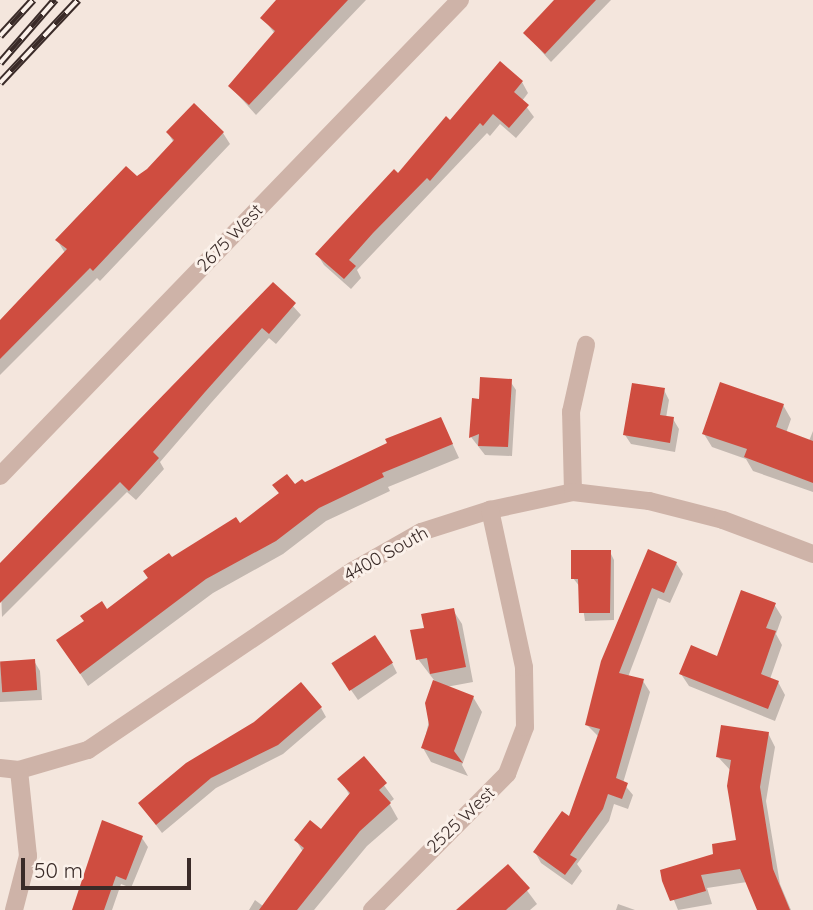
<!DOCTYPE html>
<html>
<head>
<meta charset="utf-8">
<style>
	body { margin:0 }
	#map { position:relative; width:813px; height:910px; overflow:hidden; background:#f4e6dd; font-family:Quicksand,sans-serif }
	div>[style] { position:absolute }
	.shadow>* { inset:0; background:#0003 }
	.building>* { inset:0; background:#cf4d40; transform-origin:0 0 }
	.minor>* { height:18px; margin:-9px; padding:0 9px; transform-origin:9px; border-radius:9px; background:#ceb3a8 }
	.rail>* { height:8px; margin-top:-4px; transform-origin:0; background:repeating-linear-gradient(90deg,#fbf1ea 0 16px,#3a2b28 0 32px); box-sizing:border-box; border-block:2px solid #3a2b28 }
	span { translate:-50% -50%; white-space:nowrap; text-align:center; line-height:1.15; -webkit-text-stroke:6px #fbf1ea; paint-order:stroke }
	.street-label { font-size:18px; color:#3a2b28 }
	.scale { position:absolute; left:21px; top:858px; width:170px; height:32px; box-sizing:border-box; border:4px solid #3a2b28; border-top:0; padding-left:9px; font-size:21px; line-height:24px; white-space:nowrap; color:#3a2b28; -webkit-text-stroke:5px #fbf1ea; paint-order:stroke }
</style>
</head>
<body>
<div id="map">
	<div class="shadow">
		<div style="clip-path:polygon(278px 0,366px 0,256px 115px,230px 86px,275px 34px,263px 18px)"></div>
		<div style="clip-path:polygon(556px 0,611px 0,551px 62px,525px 33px)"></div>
		<div style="clip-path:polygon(522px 82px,528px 93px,522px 101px,534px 117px,516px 138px,500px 124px,490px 136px,487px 133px,357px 270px,361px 278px,351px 289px,324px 265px,317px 254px,450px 122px)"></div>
		<div style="clip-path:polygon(168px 133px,223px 133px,230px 144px,100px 281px,97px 278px,0 375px,0 323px,65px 253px,57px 240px,76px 218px,126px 168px,137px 179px,148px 170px,174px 143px)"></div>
		<div style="clip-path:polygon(273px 284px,301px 315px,276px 344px,269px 338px,211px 403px,160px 462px,164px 469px,136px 500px,127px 492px,2px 617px,0 564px)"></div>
		<div style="clip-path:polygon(510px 381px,516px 390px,512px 456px,485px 455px,471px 437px,474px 400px,480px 401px)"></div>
		<div style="clip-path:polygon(664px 390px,669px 400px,666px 418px,673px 419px,679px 429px,675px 452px,631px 444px,625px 435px)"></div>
		<div style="clip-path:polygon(783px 405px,791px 419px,786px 433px,809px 441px,813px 431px,813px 492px,753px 471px,746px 459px,712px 447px,704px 434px)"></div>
		<div style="clip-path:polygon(441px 419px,459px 458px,388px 487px,390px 491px,326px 521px,283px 554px,213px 593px,88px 686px,70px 658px,106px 611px,171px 559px,239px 526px,280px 495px,274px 485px,304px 484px)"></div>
		<div style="clip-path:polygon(649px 551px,676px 563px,683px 574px,670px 603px,658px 598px,628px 677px,643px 681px,650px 692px,623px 783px,633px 795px,628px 809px,614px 804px,609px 821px,577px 864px,582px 871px,572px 885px,541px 863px,535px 852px,570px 818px,599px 737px,587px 725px)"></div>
		<div style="clip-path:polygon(610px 552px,614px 560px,614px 620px,585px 621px,580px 587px,573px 578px)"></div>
		<div style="clip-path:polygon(774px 604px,782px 617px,776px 634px,782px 645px,770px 679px,778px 682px,785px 695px,775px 721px,689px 686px,681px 674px,718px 658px)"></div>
		<div style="clip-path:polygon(453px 610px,462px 624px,473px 682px,446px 687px,473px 697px,482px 712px,462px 765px,468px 776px,431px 762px,423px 748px,437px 684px,418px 659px,426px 629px)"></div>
		<div style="clip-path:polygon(34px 661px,40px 671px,42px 700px,0 702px,0 663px)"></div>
		<div style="clip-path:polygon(392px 663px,397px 673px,358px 700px,340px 674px)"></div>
		<div style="clip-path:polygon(321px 708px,326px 717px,283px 754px,216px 788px,162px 833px,140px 804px)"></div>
		<div style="clip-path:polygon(768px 733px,775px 747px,766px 801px,780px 884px,791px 910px,759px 910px,747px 882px,707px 888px,712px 904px,678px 910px,662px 871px,715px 855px,738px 841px,731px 771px,718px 757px)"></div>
		<div style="clip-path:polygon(364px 758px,394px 799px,389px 803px,398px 819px,367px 846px,314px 910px,249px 910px,255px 900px,263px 906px,303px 852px,296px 840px,321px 831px,350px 796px,340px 779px)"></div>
		<div style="clip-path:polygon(142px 838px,148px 847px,131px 888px,121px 884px,112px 910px,73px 910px)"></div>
		<div style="clip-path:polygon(511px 869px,537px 904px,530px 910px,458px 910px)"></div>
		<div style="clip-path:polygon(618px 904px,635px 910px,616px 910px)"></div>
	</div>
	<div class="building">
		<div style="clip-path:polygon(276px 0,348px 0,249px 105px,228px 86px,275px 31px,260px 18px)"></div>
		<div style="clip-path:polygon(554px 0,596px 0,545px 54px,523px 33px)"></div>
		<div style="clip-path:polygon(500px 61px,523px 81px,514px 92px,529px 105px,509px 128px,493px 114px,483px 126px,480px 123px,430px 181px,427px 178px,373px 233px,349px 260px,356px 266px,344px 279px,315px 254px,394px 169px,398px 173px,446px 116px,450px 120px)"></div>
		<div style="clip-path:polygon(194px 103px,224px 132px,93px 271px,90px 268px,0 359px,0 320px,67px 249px,55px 240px,126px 166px,137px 176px,147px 169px,174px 140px,166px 132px)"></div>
		<div style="clip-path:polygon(273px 282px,296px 303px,269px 334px,262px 328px,205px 392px,153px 452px,159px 458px,129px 491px,120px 482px,0 603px,0 563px)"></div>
		<div style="clip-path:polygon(480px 377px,512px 379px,508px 447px,478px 446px,479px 434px,469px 438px,472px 398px,479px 399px)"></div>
		<div style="clip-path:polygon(720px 382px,784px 404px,776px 427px,813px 441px,813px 483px,744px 457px,747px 449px,702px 434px)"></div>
		<div style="clip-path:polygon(632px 383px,665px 388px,660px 415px,674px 417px,670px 443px,623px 435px)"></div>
		<div style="clip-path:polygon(441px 417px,453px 444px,382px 473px,384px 477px,319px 508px,276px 541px,206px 579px,80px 674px,56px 640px,84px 621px,80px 616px,102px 601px,107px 609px,148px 578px,143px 571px,169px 553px,172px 557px,236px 517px,240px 523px,279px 493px,272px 485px,287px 474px,295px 484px,302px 479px,305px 482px,387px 443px,385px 439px)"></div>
		<div style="clip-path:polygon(648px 549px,677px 562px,664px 593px,652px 588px,619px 673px,644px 679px,616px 778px,628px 783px,622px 799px,608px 794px,603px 809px,570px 855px,577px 859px,565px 875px,533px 852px,562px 811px,569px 816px,600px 729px,585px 725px,601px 661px)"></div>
		<div style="clip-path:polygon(571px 550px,611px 550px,610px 613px,579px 613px,578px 579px,571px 579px)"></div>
		<div style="clip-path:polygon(741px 590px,776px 603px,766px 628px,776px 631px,761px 674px,779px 681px,768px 709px,679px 674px,691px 645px,717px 656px)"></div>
		<div style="clip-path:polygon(454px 608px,466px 667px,430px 674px,427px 658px,416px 660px,410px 630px,424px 628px,421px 614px)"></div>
		<div style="left:375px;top:635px;width:33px;height:52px;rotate:57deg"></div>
		<div style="left:35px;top:659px;width:31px;height:35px;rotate:86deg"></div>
		<div style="clip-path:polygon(433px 680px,474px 696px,454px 751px,463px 763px,421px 748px,429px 725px,425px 703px)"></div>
		<div style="clip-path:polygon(301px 682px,322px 707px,278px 745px,211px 778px,156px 825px,138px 803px,186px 763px,254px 722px)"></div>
		<div style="clip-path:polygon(721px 725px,769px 732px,760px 787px,773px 869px,790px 910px,757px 910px,740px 869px,701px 875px,706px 891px,670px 901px,662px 881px,660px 870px,713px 854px,712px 844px,736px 840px,727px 786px,731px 760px,716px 757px)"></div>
		<div style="clip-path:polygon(364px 756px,387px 783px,379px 790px,391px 803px,360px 831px,297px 910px,259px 910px,304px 848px,294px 840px,310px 820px,321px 829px,350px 793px,337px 779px)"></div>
		<div style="clip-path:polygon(102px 820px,143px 836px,126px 880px,116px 876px,104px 910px,72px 910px)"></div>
		<div style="clip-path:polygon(508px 864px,530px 888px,506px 910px,456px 910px)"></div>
	</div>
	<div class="minor">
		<div style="left:0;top:476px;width:662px;rotate:-45.98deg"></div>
		<div style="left:573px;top:492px;width:80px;rotate:-91.4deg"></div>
		<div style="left:571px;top:412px;width:69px;rotate:-77.4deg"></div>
		<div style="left:0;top:768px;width:19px;rotate:6deg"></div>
		<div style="left:19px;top:770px;width:72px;rotate:-16.2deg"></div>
		<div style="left:88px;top:750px;width:321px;rotate:-34.1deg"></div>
		<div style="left:354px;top:570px;width:77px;rotate:-29.6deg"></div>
		<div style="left:421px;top:532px;width:72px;rotate:-17.7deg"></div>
		<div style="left:490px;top:510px;width:85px;rotate:-12.2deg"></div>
		<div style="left:573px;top:492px;width:77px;rotate:6.8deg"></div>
		<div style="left:649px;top:501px;width:76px;rotate:14.4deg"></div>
		<div style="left:723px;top:520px;width:96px;rotate:20.7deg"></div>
		<div style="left:14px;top:910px;width:56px;rotate:-75.5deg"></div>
		<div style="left:28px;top:856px;width:86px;rotate:-96deg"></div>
		<div style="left:372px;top:910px;width:192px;rotate:-45.2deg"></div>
		<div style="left:507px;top:774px;width:50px;rotate:-69deg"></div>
		<div style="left:525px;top:727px;width:60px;rotate:-91deg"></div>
		<div style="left:524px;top:667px;width:161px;rotate:-102.2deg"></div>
	</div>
	<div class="rail">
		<div style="left:0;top:36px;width:49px;rotate:-47.5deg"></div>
		<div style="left:0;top:63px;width:84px;rotate:-48.9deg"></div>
		<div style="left:0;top:83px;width:114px;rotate:-46.8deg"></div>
	</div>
	<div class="street-label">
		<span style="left:230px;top:238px;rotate:-46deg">2675 West</span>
		<span style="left:386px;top:554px;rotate:-29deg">4400 South</span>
		<span style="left:461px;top:820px;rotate:-44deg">2525 West</span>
	</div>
	<div class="scale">50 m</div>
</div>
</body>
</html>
